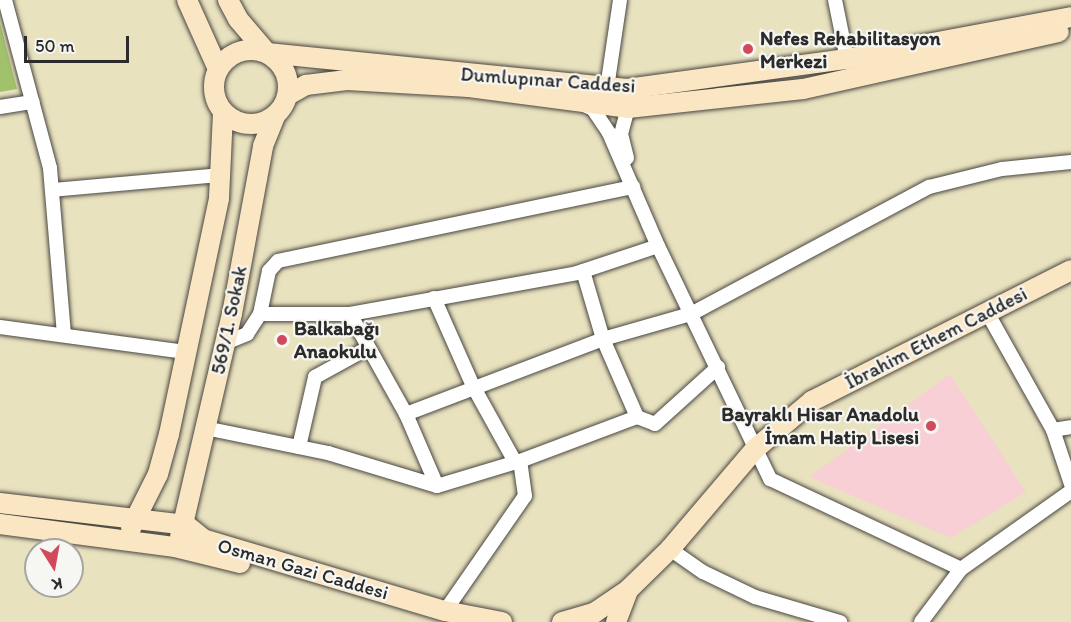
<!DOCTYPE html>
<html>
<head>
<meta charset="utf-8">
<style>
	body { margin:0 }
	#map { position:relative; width:1071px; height:622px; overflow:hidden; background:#e9e2bf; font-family:Itim,sans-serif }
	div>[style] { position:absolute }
	.built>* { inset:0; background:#f7cfd5 }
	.green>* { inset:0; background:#a1c26b }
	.roads { filter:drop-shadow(0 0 2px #484641) drop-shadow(0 0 2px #484641) }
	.street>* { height:14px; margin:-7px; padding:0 7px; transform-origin:7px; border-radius:7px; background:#fff }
	.secondary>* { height:20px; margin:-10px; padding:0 10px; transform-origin:10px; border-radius:10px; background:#fbe6c4 }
	.secondary>.ring { margin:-10px; padding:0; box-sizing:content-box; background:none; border:20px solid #fbe6c4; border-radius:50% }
	.dots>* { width:16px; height:16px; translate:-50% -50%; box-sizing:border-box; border:3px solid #f6f6f2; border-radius:50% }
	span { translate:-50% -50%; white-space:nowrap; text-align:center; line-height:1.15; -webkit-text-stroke:4.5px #f6f6f2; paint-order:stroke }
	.poi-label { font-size:20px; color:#2b2b2b; font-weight:700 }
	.left { translate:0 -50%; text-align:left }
	.right { translate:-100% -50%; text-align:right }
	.street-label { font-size:20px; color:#2b2b2b }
	.north { position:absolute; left:24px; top:538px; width:60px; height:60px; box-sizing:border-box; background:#f6f6f2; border:2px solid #a5a5a2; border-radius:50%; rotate:169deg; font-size:16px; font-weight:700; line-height:24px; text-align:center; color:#2b2b2b }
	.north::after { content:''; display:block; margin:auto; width:21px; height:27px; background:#d1495b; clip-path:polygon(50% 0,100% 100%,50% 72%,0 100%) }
	.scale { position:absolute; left:24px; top:36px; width:105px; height:27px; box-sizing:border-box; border:3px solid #2b2b2b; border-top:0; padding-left:8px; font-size:18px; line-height:21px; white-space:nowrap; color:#2b2b2b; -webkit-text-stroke:4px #f6f6f2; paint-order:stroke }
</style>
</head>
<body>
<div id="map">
	<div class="built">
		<div style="clip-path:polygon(950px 374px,1026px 492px,951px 538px,809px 477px)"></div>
	</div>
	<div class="green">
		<div style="clip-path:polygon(0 23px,17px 89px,0 92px)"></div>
	</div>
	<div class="roads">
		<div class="street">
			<div style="left:5px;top:0;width:174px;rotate:75deg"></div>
			<div style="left:50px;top:168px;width:167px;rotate:85.2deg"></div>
			<div style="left:835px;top:0;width:60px;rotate:78.5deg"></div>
			<div style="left:607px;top:88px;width:89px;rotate:-81.6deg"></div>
			<div style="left:582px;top:104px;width:12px;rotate:24deg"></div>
			<div style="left:593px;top:109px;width:29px;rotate:56deg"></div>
			<div style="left:609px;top:133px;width:123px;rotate:66.6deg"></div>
			<div style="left:658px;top:246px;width:259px;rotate:64.3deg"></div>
			<div style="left:770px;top:479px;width:211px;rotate:25.2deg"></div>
			<div style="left:0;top:107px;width:33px;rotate:-9deg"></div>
			<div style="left:627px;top:158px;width:25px;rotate:-104deg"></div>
			<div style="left:621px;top:134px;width:27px;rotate:-75deg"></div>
			<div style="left:52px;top:190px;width:169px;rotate:-5.1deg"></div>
			<div style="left:583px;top:271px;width:71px;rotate:73.6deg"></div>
			<div style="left:603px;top:339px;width:85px;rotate:66.4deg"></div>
			<div style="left:434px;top:298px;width:96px;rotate:66.1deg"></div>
			<div style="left:473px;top:386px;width:85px;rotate:61deg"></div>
			<div style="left:260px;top:314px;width:44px;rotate:-78.2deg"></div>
			<div style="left:269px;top:271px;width:13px;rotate:-48deg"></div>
			<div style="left:278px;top:261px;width:363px;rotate:-11.8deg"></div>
			<div style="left:350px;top:314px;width:115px;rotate:60.8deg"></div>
			<div style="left:406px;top:414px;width:78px;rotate:66.7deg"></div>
			<div style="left:437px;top:486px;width:87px;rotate:-16.8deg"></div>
			<div style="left:988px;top:314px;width:133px;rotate:60.7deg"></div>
			<div style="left:1053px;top:430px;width:57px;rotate:71.6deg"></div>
			<div style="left:0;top:327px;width:187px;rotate:7.7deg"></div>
			<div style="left:225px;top:343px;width:24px;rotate:-22deg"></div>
			<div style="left:247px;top:334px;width:24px;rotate:-57deg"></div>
			<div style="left:260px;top:314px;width:90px"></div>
			<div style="left:350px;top:314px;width:231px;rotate:-10.2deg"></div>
			<div style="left:577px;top:273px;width:85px;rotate:-18.4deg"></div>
			<div style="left:406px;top:414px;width:211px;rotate:-20.8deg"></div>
			<div style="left:603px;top:339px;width:91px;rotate:-15.9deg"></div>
			<div style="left:691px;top:314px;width:270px;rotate:-28.1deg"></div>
			<div style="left:929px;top:187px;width:75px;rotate:-13.9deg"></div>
			<div style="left:1002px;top:169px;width:69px;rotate:-5.8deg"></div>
			<div style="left:205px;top:428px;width:126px;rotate:11.5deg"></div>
			<div style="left:328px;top:453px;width:114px;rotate:16.8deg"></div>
			<div style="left:1053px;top:430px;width:18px;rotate:-9deg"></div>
			<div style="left:299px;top:447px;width:72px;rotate:-77.1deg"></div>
			<div style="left:315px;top:377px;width:60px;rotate:-28.7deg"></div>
			<div style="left:670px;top:549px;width:40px;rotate:34.9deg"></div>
			<div style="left:703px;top:572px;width:58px;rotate:25.7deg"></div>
			<div style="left:755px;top:597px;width:89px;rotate:16.4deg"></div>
			<div style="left:445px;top:611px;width:140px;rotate:-55.2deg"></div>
			<div style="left:525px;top:496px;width:35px;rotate:-98deg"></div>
			<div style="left:520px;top:461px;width:125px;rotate:-20.6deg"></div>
			<div style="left:637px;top:417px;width:19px;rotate:21deg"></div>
			<div style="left:655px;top:424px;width:85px;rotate:-42.1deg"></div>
			<div style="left:921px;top:622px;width:66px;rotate:-53deg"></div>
			<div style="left:961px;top:569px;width:135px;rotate:-35.3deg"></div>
		</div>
		<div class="secondary">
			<div style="left:187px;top:0;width:76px;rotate:65.8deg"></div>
			<div style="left:228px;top:0;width:21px;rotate:62deg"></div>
			<div style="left:238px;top:19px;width:45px;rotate:49.5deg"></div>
			<div style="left:267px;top:53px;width:362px;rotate:5.7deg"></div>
			<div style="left:627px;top:89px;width:222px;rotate:-7.8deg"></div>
			<div style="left:847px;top:59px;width:228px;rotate:-10.6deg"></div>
			<div class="ring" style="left:214px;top:50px;width:54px;height:54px"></div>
			<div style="left:288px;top:95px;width:21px;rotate:-29deg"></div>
			<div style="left:306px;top:85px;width:41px;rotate:-7deg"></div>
			<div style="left:347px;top:80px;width:122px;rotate:3.3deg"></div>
			<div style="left:469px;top:87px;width:160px;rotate:7.5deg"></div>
			<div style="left:628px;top:108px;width:176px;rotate:-6.2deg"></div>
			<div style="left:803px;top:89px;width:262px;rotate:-12.6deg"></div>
			<div style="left:0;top:503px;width:187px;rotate:6.7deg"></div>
			<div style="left:186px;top:525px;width:22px;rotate:39deg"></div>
			<div style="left:203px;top:539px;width:252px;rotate:16.6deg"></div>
			<div style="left:445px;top:611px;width:58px;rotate:10.9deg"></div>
			<div style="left:0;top:524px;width:177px;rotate:7.5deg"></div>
			<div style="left:175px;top:547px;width:67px;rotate:13.8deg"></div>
			<div style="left:131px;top:528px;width:60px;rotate:-63.4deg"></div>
			<div style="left:158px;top:474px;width:41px;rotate:-74.6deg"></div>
			<div style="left:169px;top:434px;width:241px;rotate:-78deg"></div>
			<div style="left:219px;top:198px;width:86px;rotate:-87.3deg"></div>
			<div style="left:180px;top:537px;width:229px;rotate:-76.9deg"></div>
			<div style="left:232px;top:314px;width:171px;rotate:-79.5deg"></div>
			<div style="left:263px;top:146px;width:32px;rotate:-68deg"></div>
			<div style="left:562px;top:622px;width:33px;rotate:-16deg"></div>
			<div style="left:594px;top:613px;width:41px;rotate:-34.1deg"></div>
			<div style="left:628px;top:590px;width:59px;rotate:-44.3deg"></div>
			<div style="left:670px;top:549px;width:131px;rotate:-49.6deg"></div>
			<div style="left:755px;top:449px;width:75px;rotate:-40.1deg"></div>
			<div style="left:812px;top:401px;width:290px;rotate:-26.8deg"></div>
			<div style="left:616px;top:622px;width:34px;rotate:-69deg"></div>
		</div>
	</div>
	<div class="dots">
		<div style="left:748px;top:49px;background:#d1495b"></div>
		<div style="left:282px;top:340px;background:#d1495b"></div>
		<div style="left:931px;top:426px;background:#d1495b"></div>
	</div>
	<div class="poi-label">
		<span class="left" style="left:760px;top:50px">Nefes Rehabilitasyon<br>Merkezi</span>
		<span class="left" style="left:294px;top:340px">Balkabağı<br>Anaokulu</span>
		<span class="right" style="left:919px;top:426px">Bayraklı Hisar Anadolu<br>İmam Hatip Lisesi</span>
	</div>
	<div class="street-label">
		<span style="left:548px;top:80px;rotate:4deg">Dumlupınar Caddesi</span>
		<span style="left:229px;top:320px;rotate:-78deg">569/1. Sokak</span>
		<span style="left:936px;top:338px;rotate:-27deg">İbrahim Ethem Caddesi</span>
		<span style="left:303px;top:569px;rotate:16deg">Osman Gazi Caddesi</span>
	</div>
	<div class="north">K</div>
	<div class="scale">50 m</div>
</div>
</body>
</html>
